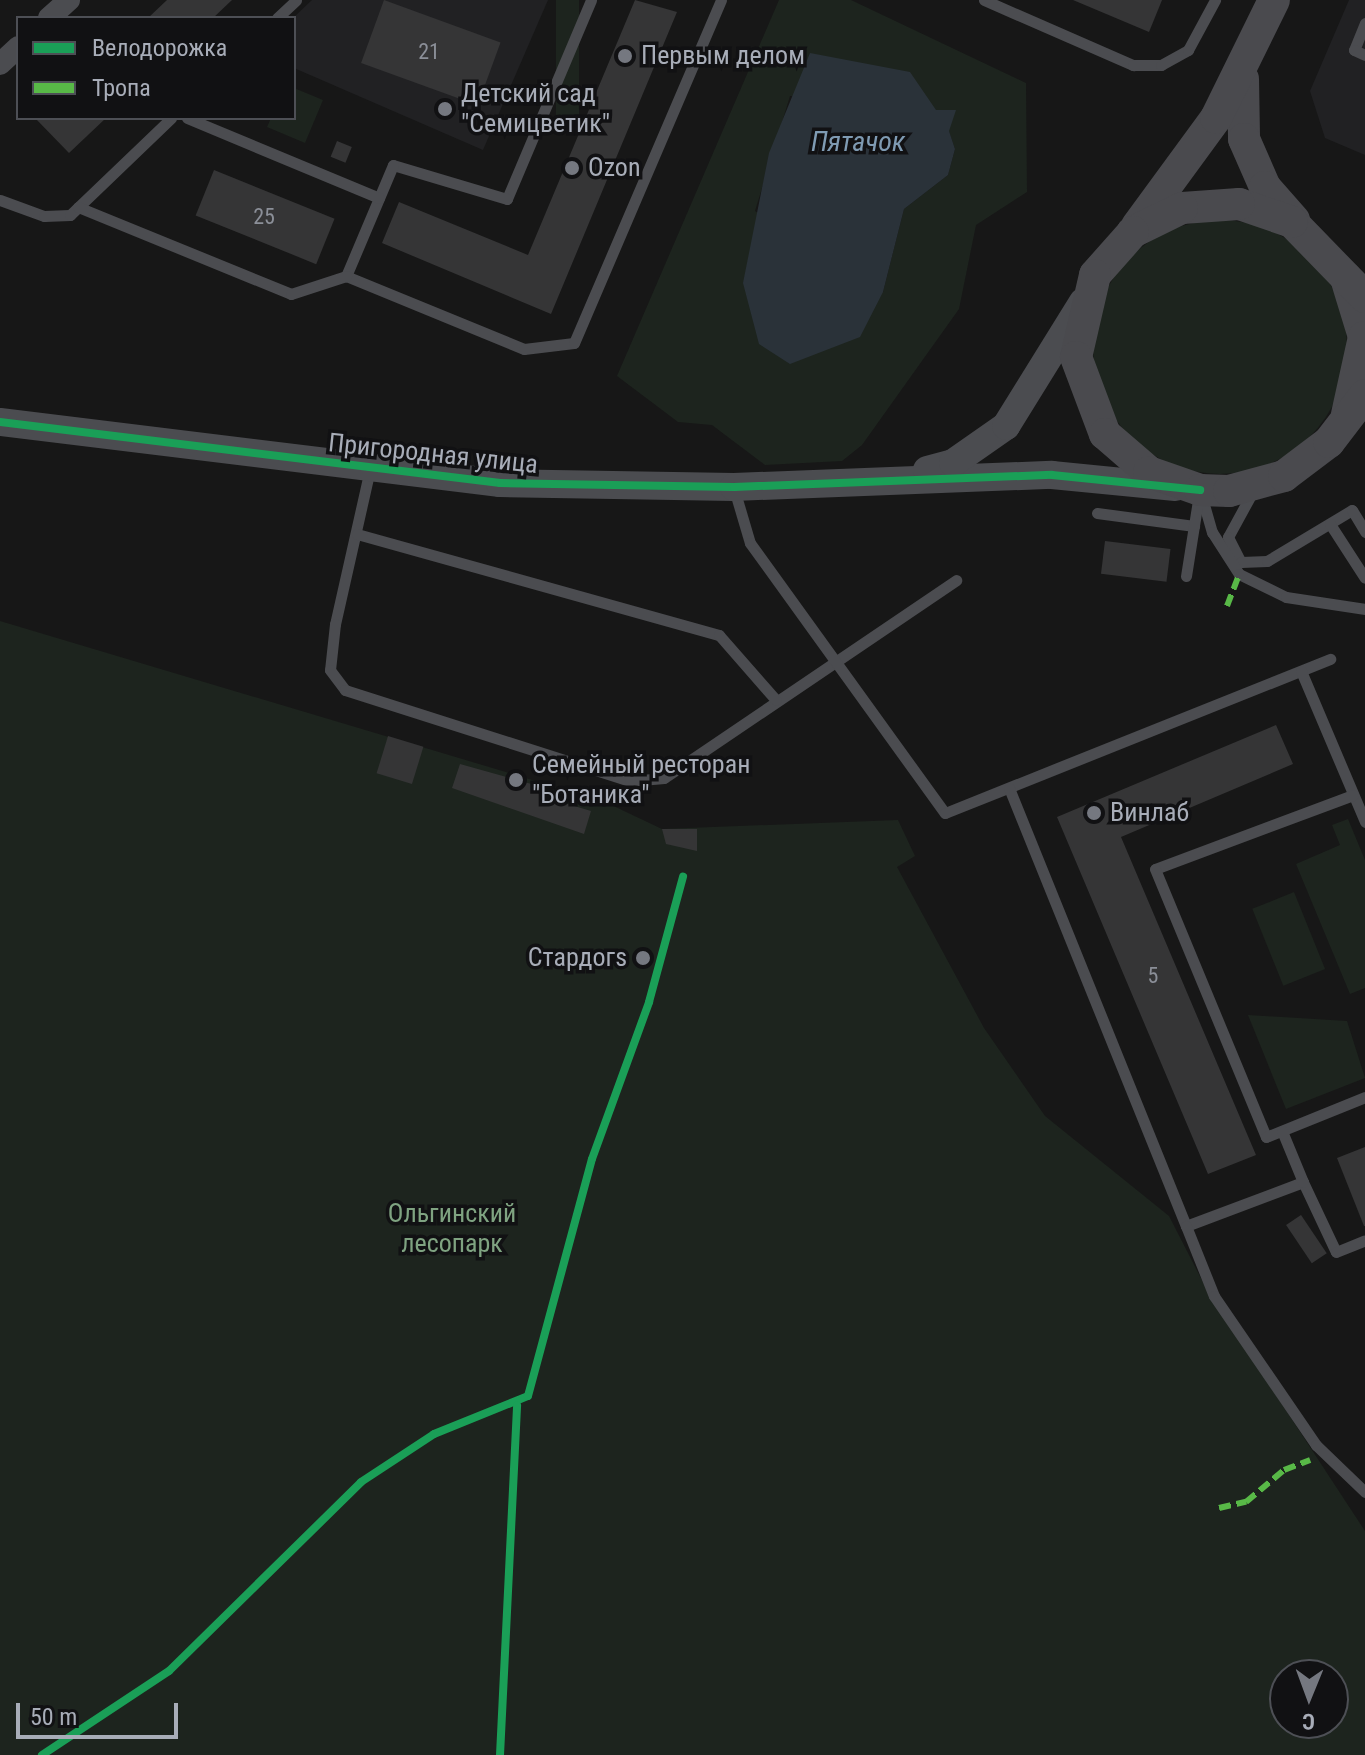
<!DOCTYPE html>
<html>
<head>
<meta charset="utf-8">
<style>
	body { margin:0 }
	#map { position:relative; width:1365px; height:1755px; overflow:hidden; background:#171717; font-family:"Roboto Condensed",sans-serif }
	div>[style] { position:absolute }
	.built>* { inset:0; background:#212123 }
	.green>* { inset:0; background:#1d241e; transform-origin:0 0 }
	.round { border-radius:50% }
	.water>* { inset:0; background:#2a3239 }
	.building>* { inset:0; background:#353536; transform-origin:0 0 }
	.service>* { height:11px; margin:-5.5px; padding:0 5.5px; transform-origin:5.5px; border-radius:5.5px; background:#4b4c50 }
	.minor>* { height:22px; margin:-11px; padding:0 11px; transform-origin:11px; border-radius:11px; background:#4b4c50 }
	.tertiary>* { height:28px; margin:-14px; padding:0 14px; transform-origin:14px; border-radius:14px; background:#4b4c50 }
	.secondary>* { height:32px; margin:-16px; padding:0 16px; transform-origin:16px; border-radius:16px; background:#4a4a4e }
	.quiet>* { height:6px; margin-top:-3px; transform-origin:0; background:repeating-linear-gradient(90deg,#58b947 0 12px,transparent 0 18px) }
	.cycleway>* { height:8px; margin:-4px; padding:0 4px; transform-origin:4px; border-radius:4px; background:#1a9f57 }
	.dots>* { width:22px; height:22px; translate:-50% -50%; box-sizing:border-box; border:4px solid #111113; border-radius:50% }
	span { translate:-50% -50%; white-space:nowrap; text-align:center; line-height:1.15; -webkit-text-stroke:7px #111113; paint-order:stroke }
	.number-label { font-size:22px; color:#8b8f98 }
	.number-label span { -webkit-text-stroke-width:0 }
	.poi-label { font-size:26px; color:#a8adb8 }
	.left { translate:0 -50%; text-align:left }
	.right { translate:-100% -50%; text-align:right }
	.street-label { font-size:26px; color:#a8adb8 }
	.park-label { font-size:26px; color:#7fa381 }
	.water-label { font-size:28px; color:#7f9bb3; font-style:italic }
	.legend { position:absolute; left:16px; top:16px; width:280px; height:104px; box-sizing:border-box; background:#111113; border:2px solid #4d4f55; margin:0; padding:10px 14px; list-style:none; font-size:24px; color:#a8adb8 }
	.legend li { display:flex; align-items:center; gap:16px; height:40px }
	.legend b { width:40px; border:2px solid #4d4f55 }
	.north { position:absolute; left:1269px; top:1659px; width:80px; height:80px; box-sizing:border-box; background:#111113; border:2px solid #4d4f55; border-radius:50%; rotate:181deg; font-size:22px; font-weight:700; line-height:32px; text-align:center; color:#a8adb8 }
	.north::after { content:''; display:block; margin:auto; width:28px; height:36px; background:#757880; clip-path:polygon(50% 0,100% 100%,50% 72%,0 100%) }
	.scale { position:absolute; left:16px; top:1703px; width:162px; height:36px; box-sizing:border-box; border:4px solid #a8adb8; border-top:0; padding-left:10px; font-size:24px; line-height:28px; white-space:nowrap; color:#a8adb8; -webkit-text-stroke:6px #111113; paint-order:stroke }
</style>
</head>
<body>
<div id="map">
	<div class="built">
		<div style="clip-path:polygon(312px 0,548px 0,483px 150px,294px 68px,293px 18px)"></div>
		<div style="clip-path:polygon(1349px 0,1365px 0,1365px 155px,1325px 138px,1310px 91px)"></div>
	</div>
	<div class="green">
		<div style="left:556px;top:0;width:23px;height:115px"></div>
		<div style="clip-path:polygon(evenodd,779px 0,851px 0,1026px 83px,1027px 192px,976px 225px,959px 309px,862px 445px,842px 461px,765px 465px,712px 425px,678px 422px,617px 376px,779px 0,790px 96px,936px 110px,949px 132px,955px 149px,948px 175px,904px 209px,883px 292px,755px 211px,790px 96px)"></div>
		<div style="clip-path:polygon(294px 88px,323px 100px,305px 143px,267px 127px,271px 118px,294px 118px)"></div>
		<div class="round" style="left:1093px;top:220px;width:254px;height:254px"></div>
		<div style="clip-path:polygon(evenodd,0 621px,603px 801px,662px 829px,898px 820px,915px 856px,897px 867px,984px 1028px,1045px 1116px,1169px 1216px,1207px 1290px,1365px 1531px,1365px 1755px,0 1755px,0 621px,1285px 1675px,1333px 1675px,1333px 1723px,1285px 1723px,1285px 1675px)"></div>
		<div style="clip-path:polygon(1348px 819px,1365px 860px,1365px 988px,1350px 994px,1296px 864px,1340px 845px,1332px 825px)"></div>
		<div style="left:1294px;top:892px;width:83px;height:45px;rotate:68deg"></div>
		<div style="clip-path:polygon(1248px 1015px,1347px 1021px,1365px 1078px,1286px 1109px)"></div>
	</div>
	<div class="water">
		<div style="clip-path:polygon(810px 53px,910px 72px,936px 110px,956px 110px,949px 131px,955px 149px,948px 175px,904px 209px,883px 292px,860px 337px,790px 364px,759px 344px,743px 283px,769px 153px)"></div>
	</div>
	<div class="building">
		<div style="clip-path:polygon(167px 0,232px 0,213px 18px,148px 18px)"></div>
		<div style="left:384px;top:0;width:124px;height:67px;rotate:20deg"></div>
		<div style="clip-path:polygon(635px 0,677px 12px,551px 314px,382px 243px,399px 202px,528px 255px)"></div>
		<div style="clip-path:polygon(1073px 0,1162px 0,1149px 32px)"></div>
		<div style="clip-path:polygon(35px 118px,106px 118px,69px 153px)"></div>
		<div style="left:337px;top:141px;width:16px;height:17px;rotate:22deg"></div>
		<div style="left:214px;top:170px;width:130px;height:49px;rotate:22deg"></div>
		<div style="left:1105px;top:541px;width:66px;height:33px;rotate:7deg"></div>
		<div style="clip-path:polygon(1276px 725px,1293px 764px,1121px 837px,1256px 1155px,1208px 1174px,1057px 817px)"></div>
		<div style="left:388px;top:736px;width:37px;height:39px;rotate:17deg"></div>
		<div style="clip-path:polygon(460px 764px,564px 793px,561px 802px,591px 811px,584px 834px,452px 788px)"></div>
		<div style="clip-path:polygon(662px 829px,697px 829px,697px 851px,666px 844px)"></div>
		<div style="clip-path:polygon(1365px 1147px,1365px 1226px,1364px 1226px,1337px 1158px)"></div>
		<div style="left:1301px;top:1215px;width:46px;height:18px;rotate:56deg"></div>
	</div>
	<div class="service">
		<div style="left:591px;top:0;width:216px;rotate:112.9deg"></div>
		<div style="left:507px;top:199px;width:119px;rotate:-163.4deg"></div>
		<div style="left:393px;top:165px;width:121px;rotate:112.9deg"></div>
		<div style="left:346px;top:276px;width:192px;rotate:22.3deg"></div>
		<div style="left:524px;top:349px;width:50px;rotate:-6.8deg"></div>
		<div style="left:574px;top:343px;width:373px;rotate:-66.8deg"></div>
		<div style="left:984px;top:0;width:163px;rotate:23.6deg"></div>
		<div style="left:1133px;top:65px;width:28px"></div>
		<div style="left:1161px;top:65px;width:31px;rotate:-29deg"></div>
		<div style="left:1188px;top:50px;width:57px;rotate:-61.6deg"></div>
		<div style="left:277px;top:18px;width:26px;rotate:-43deg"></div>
		<div style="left:1365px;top:23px;width:29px;rotate:112deg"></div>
		<div style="left:1354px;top:50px;width:12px;rotate:24deg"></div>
		<div style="left:187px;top:118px;width:208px;rotate:22.6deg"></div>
		<div style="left:0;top:200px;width:47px;rotate:20deg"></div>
		<div style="left:44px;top:216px;width:26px;rotate:-2deg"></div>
		<div style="left:70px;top:215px;width:140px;rotate:-43.8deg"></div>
		<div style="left:78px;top:207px;width:230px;rotate:22.2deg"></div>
		<div style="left:291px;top:294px;width:58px;rotate:-18.1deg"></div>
		<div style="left:370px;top:469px;width:159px;rotate:102.7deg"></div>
		<div style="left:335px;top:624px;width:46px;rotate:96.2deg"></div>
		<div style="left:330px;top:670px;width:25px;rotate:53deg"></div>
		<div style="left:345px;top:690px;width:299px;rotate:17.7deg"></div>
		<div style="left:630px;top:781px;width:34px;rotate:-5deg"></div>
		<div style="left:664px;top:778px;width:353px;rotate:-34.1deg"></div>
		<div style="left:734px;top:489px;width:56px;rotate:73.5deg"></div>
		<div style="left:750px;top:543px;width:333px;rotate:54.2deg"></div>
		<div style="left:945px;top:813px;width:415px;rotate:-21.8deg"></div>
		<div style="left:1252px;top:493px;width:50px;rotate:118.6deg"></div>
		<div style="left:1228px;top:537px;width:28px;rotate:63deg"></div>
		<div style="left:1241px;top:562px;width:26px;rotate:-2deg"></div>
		<div style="left:1267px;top:561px;width:99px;rotate:-31deg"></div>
		<div style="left:1352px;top:510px;width:26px;rotate:59deg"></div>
		<div style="left:1201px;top:494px;width:40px;rotate:74deg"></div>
		<div style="left:1212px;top:532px;width:50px;rotate:57.3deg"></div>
		<div style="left:1239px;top:574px;width:52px;rotate:26.1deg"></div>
		<div style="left:1286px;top:597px;width:80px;rotate:8.6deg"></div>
		<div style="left:1097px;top:513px;width:98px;rotate:7.6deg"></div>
		<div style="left:1330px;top:524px;width:64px;rotate:57.1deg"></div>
		<div style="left:357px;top:534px;width:376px;rotate:15.6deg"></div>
		<div style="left:719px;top:635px;width:86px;rotate:48.8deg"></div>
		<div style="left:1186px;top:576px;width:83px;rotate:-81deg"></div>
		<div style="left:1301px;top:671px;width:164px;rotate:67deg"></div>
		<div style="left:1009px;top:788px;width:472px;rotate:68deg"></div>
		<div style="left:1186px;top:1226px;width:125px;rotate:-20.6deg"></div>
		<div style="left:1303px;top:1182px;width:77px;rotate:64.8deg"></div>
		<div style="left:1336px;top:1252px;width:31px;rotate:-22deg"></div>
		<div style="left:1353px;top:795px;width:211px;rotate:159.5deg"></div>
		<div style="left:1155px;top:869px;width:290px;rotate:67.5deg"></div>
		<div style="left:1266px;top:1137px;width:107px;rotate:-22deg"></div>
		<div style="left:1282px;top:1131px;width:55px;rotate:67.6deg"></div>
		<div style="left:1186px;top:1226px;width:75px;rotate:68.2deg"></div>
		<div style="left:1214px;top:1296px;width:181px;rotate:55.6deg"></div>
		<div style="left:1316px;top:1445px;width:68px;rotate:43.8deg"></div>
	</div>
	<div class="minor">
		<div style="left:49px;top:18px;width:27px;rotate:-42deg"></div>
		<div style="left:0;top:64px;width:25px;rotate:-43deg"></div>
	</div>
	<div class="tertiary">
		<div style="left:0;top:422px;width:504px;rotate:6.96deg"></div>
		<div style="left:500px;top:483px;width:234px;rotate:1deg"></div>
		<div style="left:734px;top:487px;width:318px;rotate:-2.2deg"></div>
		<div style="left:1052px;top:475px;width:124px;rotate:5.6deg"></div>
		<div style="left:927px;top:470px;width:27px;rotate:-15deg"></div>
		<div style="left:953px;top:463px;width:65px;rotate:-34.9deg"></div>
		<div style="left:1006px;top:426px;width:146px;rotate:-58.2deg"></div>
	</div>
	<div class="secondary">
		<div style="left:1243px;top:79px;width:60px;rotate:89deg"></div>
		<div style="left:1244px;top:139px;width:52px;rotate:66.4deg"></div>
		<div style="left:1265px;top:187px;width:44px;rotate:48.7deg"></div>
		<div style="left:1137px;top:226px;width:134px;rotate:-53.8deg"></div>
		<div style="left:1216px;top:118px;width:131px;rotate:-63.8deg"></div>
		<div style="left:1346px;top:278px;width:62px;rotate:73deg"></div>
		<div style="left:1364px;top:337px;width:79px;rotate:102.4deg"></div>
		<div style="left:1365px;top:297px;width:105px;rotate:-134.2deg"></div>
		<div style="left:1292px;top:222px;width:56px;rotate:-161.2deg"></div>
		<div style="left:1239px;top:204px;width:57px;rotate:176deg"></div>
		<div style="left:1182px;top:208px;width:55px;rotate:153.9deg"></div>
		<div style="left:1133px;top:232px;width:57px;rotate:131.5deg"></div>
		<div style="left:1095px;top:275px;width:84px;rotate:103deg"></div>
		<div style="left:1076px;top:357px;width:82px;rotate:69.4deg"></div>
		<div style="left:1105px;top:434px;width:58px;rotate:40.8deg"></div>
		<div style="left:1149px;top:472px;width:54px;rotate:19.4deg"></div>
		<div style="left:1200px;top:490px;width:29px;rotate:2deg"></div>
		<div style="left:1229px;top:491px;width:57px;rotate:-15.3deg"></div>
		<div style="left:1284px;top:476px;width:56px;rotate:-37.1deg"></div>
		<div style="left:1329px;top:442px;width:59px;rotate:-52.5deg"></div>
	</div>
	<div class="quiet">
		<div style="left:1227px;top:606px;width:34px;rotate:-69deg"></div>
		<div style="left:1219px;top:1508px;width:28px;rotate:-13deg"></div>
		<div style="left:1246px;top:1502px;width:50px;rotate:-40.1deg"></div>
		<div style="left:1284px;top:1470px;width:28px;rotate:-21deg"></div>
	</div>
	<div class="cycleway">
		<div style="left:0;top:422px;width:504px;rotate:6.96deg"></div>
		<div style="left:500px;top:483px;width:234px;rotate:1deg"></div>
		<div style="left:734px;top:487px;width:318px;rotate:-2.2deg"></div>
		<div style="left:1052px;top:475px;width:149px;rotate:5.8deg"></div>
		<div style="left:42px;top:1755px;width:152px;rotate:-33.5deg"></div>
		<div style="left:169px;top:1671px;width:269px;rotate:-44.5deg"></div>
		<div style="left:361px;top:1482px;width:87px;rotate:-33.3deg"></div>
		<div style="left:434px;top:1434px;width:101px;rotate:-22deg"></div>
		<div style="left:528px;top:1396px;width:245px;rotate:-74.9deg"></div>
		<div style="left:592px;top:1159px;width:167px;rotate:-70deg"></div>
		<div style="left:649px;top:1002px;width:130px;rotate:-74.8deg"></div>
		<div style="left:500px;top:1755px;width:350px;rotate:-87.2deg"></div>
	</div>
	<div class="dots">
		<div style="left:625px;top:56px;background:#757880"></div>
		<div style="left:445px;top:109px;background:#757880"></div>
		<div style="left:572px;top:168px;background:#757880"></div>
		<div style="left:516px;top:780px;background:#757880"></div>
		<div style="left:1094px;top:813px;background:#757880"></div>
		<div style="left:643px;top:958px;background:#757880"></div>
	</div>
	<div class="number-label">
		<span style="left:429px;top:52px">21</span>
		<span style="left:264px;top:217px">25</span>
		<span style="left:1153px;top:976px">5</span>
	</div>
	<div class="poi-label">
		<span class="left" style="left:641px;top:56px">Первым делом</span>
		<span class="left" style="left:461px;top:109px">Детский сад<br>"Семицветик"</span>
		<span class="left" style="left:588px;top:168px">Ozon</span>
		<span class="left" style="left:532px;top:780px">Семейный ресторан<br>"Ботаника"</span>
		<span class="left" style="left:1110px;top:813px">Винлаб</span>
		<span class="right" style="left:627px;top:958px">Стардогs</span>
	</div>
	<div class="street-label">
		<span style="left:433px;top:454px;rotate:6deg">Пригородная улица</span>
	</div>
	<div class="park-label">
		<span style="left:452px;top:1229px">Ольгинский<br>лесопарк</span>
	</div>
	<div class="water-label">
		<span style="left:858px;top:142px">Пятачок</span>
	</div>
	<ul class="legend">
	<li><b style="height:10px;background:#1a9f57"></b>Велодорожка</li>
	<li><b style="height:10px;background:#58b947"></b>Тропа</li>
	</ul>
	<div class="north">С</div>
	<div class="scale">50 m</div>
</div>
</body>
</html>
